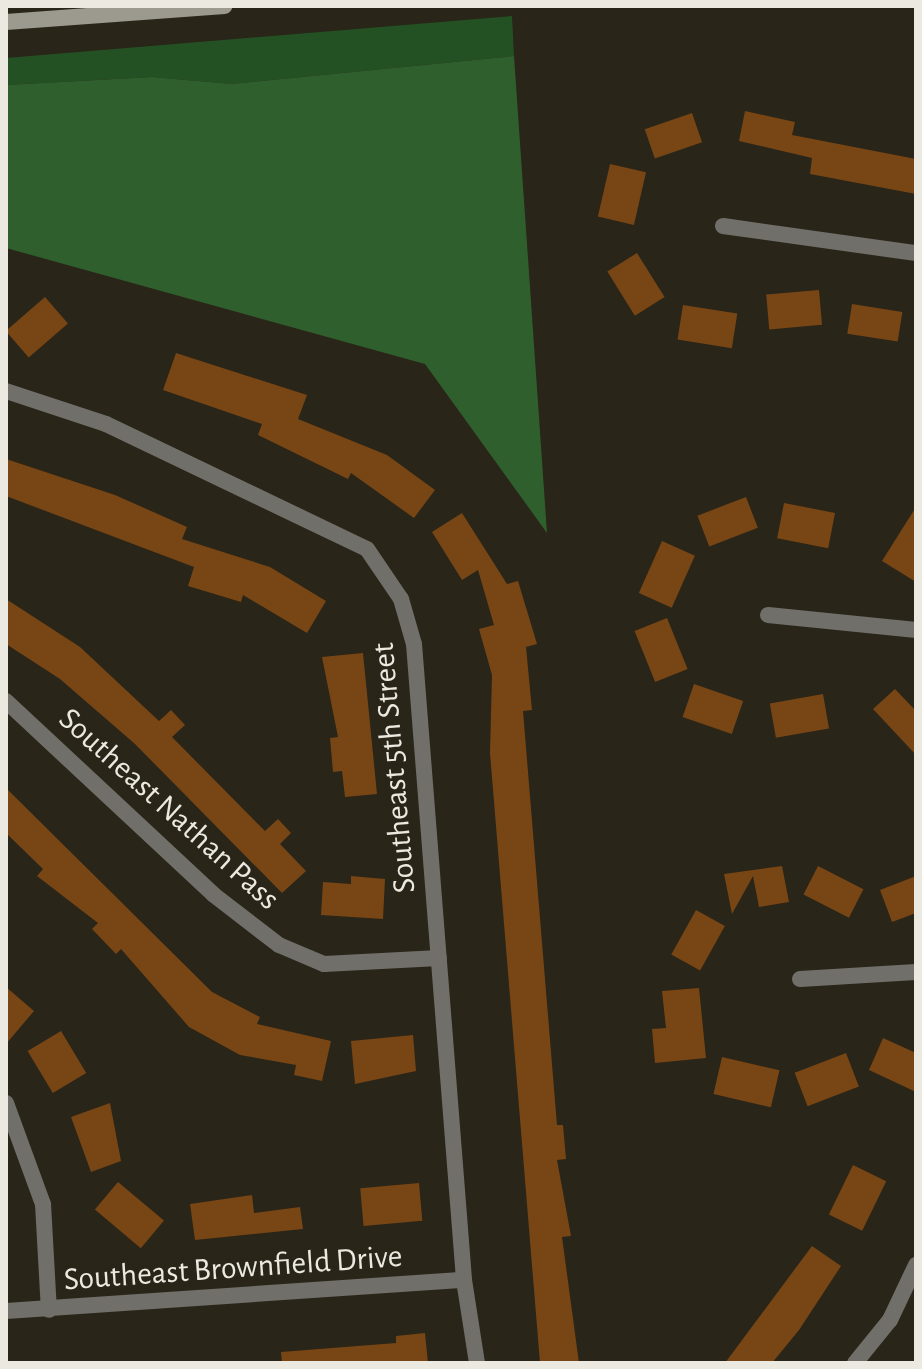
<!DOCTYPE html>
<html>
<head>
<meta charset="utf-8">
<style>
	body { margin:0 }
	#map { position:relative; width:922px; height:1369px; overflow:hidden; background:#292519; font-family:"Alegreya Sans",sans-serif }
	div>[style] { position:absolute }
	.green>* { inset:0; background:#245123 }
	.forest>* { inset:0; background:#305f2e }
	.building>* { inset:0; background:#784514; transform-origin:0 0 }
	.street>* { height:16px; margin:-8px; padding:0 8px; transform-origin:8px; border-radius:8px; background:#716f69 }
	.secondary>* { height:16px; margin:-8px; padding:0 8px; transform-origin:8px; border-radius:8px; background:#9c998f }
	span { translate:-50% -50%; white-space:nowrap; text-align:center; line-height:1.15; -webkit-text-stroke:7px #292519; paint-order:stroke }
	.street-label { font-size:32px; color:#ece9e1 }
	.frame { position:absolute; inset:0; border:8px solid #ece9e1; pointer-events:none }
</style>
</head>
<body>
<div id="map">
	<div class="green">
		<div style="clip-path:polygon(512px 16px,514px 56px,232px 84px,152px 77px,6px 85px,6px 58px)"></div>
	</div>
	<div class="forest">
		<div style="clip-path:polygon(514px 56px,547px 533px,425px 364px,6px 248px,6px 85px,152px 77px,232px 84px)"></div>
	</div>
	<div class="building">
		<div style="clip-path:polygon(745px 111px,795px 122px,792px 135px,916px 159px,916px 194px,810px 174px,812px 158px,739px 141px)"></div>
		<div style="left:692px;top:113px;width:31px;height:50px;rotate:71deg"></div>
		<div style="left:610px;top:164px;width:37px;height:54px;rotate:13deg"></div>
		<div style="left:637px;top:253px;width:52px;height:35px;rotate:58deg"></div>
		<div style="left:819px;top:290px;width:35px;height:53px;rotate:85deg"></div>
		<div style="left:45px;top:297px;width:35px;height:52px;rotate:49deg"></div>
		<div style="left:852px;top:304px;width:51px;height:30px;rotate:9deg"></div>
		<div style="left:683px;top:305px;width:55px;height:35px;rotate:9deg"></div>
		<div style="clip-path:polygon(176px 353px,307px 395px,298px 419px,387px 455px,435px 490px,414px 518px,351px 473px,348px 479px,258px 435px,262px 424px,163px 390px)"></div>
		<div style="clip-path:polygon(6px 459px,115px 495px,187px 527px,182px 539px,270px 567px,326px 601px,307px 633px,243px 595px,241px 602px,188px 586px,194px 567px,6px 496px)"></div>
		<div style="left:746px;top:497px;width:33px;height:52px;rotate:69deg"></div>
		<div style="left:784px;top:503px;width:52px;height:36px;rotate:11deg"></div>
		<div style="clip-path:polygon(916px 507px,916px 582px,882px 561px)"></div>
		<div style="clip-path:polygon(462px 513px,507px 584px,518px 581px,537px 644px,526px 647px,532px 710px,523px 711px,557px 1125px,563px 1125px,566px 1159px,557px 1160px,571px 1236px,562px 1237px,579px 1363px,540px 1363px,490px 753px,492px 675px,479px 629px,494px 625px,478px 570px,462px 580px,432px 532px)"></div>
		<div style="left:662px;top:541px;width:36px;height:57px;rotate:24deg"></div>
		<div style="clip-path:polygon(6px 599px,80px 647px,159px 721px,171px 710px,185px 725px,172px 737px,265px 831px,278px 819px,291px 833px,280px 844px,306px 871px,282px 893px,135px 744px,60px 679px,6px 644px)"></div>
		<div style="left:667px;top:618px;width:55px;height:35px;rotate:68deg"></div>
		<div style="clip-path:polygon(363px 653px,377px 794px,345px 797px,342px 771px,333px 772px,330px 738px,338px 737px,322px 657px)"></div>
		<div style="left:694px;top:684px;width:52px;height:35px;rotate:19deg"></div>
		<div style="clip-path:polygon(895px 689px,916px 711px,916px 755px,873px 709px)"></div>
		<div style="left:823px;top:694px;width:35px;height:54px;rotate:80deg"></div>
		<div style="clip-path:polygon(6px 788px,212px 992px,260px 1017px,257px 1024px,331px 1041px,322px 1081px,294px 1075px,296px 1065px,240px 1055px,189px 1027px,121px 949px,116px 954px,92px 929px,98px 923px,37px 876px,43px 869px,6px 833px)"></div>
		<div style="clip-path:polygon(782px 866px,789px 902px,759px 907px,753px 876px,732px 914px,724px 874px)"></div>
		<div style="left:818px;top:866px;width:51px;height:32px;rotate:27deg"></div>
		<div style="clip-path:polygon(351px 876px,385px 879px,383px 919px,321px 915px,323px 882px,351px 884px)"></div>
		<div style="clip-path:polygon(916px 876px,916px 913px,892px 922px,880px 890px)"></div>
		<div style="left:696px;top:910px;width:33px;height:51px;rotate:29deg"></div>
		<div style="clip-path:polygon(6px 987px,34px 1011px,6px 1044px)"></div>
		<div style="clip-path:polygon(699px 988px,706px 1058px,655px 1063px,652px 1029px,666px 1028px,662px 991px)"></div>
		<div style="left:61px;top:1031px;width:49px;height:39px;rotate:59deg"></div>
		<div style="clip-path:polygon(413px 1035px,416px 1071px,355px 1084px,351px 1041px)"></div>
		<div style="clip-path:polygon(883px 1038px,916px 1053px,916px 1092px,869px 1070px)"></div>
		<div style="left:846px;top:1053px;width:36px;height:55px;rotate:69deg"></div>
		<div style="left:722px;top:1057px;width:59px;height:38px;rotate:13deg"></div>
		<div style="clip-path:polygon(110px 1103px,121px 1161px,91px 1172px,71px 1117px)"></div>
		<div style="left:853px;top:1165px;width:37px;height:55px;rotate:26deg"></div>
		<div style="left:118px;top:1182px;width:60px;height:36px;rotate:40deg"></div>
		<div style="left:419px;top:1183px;width:38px;height:59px;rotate:85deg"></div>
		<div style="clip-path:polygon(252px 1195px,254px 1213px,300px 1207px,303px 1229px,195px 1240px,190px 1204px)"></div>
		<div style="clip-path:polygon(812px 1246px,841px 1266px,799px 1330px,772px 1363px,725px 1363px)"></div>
		<div style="clip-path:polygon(425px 1333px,428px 1363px,282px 1363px,281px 1352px,396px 1343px,396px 1336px)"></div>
	</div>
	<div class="street">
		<div style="left:723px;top:226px;width:195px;rotate:8deg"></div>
		<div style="left:6px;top:391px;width:105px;rotate:18.3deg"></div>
		<div style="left:106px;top:424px;width:289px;rotate:25.6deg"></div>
		<div style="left:367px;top:549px;width:60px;rotate:55.8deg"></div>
		<div style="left:401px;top:599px;width:47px;rotate:73.9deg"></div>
		<div style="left:414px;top:644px;width:638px;rotate:85.5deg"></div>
		<div style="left:464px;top:1280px;width:84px;rotate:81.1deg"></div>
		<div style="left:768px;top:615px;width:149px;rotate:5.8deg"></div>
		<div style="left:6px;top:701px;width:284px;rotate:43deg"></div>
		<div style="left:214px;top:895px;width:82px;rotate:37.6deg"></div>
		<div style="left:279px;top:945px;width:49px;rotate:22.9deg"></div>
		<div style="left:324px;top:964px;width:115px;rotate:-3deg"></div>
		<div style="left:800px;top:979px;width:116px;rotate:-3.5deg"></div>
		<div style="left:6px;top:1103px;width:108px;rotate:69.9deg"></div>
		<div style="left:43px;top:1204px;width:106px;rotate:86.8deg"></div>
		<div style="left:6px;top:1311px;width:459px;rotate:-3.9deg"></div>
		<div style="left:855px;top:1363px;width:55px;rotate:-50.9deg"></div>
		<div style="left:890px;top:1320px;width:61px;rotate:-64.7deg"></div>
	</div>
	<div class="secondary">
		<div style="left:6px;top:22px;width:219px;rotate:-4.2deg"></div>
	</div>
	<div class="street-label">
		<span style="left:394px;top:768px;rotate:-95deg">Southeast 5th Street</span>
		<span style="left:169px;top:809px;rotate:42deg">Southeast Nathan Pass</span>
		<span style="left:233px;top:1268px;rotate:-4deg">Southeast Brownfield Drive</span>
	</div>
	<div class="frame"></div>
</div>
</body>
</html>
